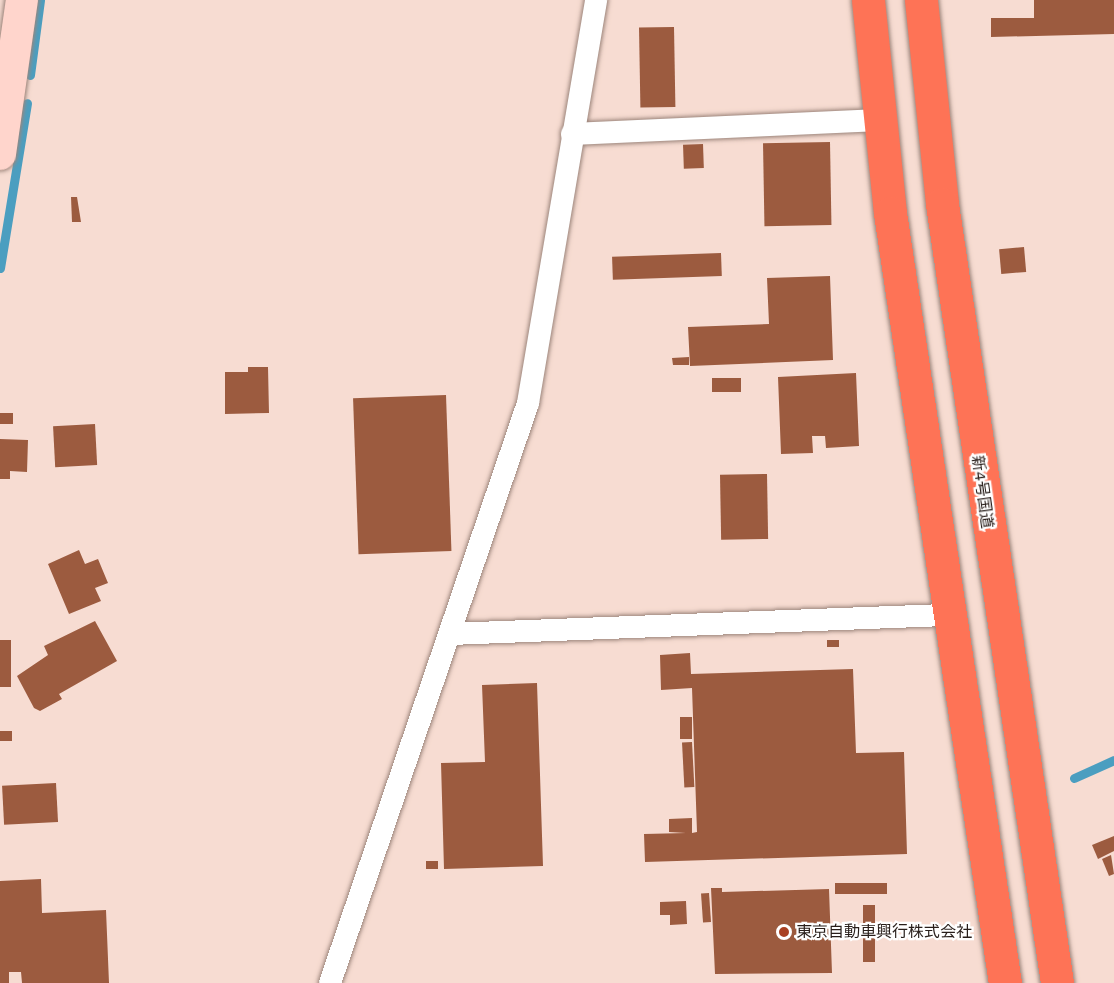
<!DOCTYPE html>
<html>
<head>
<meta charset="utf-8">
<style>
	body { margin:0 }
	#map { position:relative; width:1114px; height:983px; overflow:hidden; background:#f7dcd2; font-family:"Work Sans","Noto Sans JP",sans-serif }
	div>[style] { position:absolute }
	.stream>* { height:9px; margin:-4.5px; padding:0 4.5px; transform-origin:4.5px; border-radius:4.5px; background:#4b9ec0 }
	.building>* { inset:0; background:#9c5b3f; transform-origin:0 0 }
	.roads { filter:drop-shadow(0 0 2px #9c857b) drop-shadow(0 0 2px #9c857b) }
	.street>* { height:22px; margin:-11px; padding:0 11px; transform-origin:11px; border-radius:11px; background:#fff }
	.secondary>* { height:32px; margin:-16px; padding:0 16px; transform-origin:16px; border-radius:16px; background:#ffd5cc }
	.highway>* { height:33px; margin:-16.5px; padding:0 16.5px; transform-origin:16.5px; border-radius:16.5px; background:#fe7356 }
	.dots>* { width:16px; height:16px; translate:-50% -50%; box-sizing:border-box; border:3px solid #fff; border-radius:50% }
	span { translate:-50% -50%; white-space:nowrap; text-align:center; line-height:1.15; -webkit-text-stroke:4.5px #fff; paint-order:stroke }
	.street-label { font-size:16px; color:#281e1a }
	.poi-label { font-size:16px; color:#281e1a }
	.left { translate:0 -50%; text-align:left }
</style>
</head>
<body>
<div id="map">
	<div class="stream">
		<div style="left:30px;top:75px;width:76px;rotate:-82.4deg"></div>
		<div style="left:0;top:268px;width:167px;rotate:-80.7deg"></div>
		<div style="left:1074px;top:778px;width:44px;rotate:-24.2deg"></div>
	</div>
	<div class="building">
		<div style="clip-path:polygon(1034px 0,1114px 0,1114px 34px,991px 37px,991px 18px,1034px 18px)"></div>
		<div style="left:674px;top:27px;width:80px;height:35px;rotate:89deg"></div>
		<div style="left:830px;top:142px;width:83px;height:67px;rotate:89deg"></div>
		<div style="left:703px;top:144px;width:24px;height:20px;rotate:88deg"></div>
		<div style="clip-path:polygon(71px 197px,77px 197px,81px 222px,72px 222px)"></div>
		<div style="left:1024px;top:247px;width:25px;height:25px;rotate:85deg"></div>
		<div style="left:721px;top:253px;width:23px;height:109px;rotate:88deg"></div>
		<div style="clip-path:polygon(830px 276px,833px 360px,690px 366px,688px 327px,769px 324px,767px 278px)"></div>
		<div style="clip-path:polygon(689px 357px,689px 365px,673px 365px,672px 358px)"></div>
		<div style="clip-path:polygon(248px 367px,268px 367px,269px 413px,225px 414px,225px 372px,248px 372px)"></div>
		<div style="clip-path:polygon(856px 373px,859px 446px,826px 448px,825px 436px,812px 436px,813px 453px,781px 454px,778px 377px)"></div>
		<div style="left:741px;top:378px;width:14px;height:29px;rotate:90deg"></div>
		<div style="left:446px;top:395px;width:156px;height:93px;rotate:88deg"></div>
		<div style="left:13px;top:413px;width:11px;height:13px;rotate:90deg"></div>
		<div style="left:95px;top:424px;width:41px;height:42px;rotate:87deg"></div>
		<div style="clip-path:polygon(0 439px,28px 440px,27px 472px,10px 471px,10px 479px,0 479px)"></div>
		<div style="left:767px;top:474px;width:65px;height:47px;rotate:89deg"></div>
		<div style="clip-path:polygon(79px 550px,85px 564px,98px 559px,108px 583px,95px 588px,101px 601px,69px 614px,48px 564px)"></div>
		<div style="clip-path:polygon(95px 621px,117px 661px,59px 694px,62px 699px,40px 711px,34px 708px,17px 676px,48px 655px,44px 646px)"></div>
		<div style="left:0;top:640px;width:11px;height:47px"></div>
		<div style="left:827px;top:640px;width:12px;height:7px"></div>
		<div style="clip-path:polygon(690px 653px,691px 674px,853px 669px,856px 753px,904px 752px,907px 854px,645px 862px,644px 834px,686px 833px,669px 832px,669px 819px,692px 818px,692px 833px,697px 832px,692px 688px,661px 690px,660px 655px)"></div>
		<div style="clip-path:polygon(537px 683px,543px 866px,444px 869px,441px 763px,485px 762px,482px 685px)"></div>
		<div style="left:692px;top:717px;width:22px;height:12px;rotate:90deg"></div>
		<div style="left:12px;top:731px;width:10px;height:12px;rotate:90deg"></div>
		<div style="left:692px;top:742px;width:45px;height:10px;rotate:87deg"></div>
		<div style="left:56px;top:783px;width:39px;height:54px;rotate:87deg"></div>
		<div style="clip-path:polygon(1114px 836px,1114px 851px,1098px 859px,1092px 845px)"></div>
		<div style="clip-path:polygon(1111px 855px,1114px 874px,1109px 876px,1102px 859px)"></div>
		<div style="left:426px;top:861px;width:12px;height:8px"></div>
		<div style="clip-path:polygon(41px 879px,42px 913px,106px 910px,109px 983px,22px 983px,21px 972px,9px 972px,9px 983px,0 983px,0 881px)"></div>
		<div style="left:887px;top:883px;width:11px;height:52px;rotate:90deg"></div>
		<div style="clip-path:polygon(711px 888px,722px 888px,722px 892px,829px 889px,832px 973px,715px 974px)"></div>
		<div style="left:709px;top:893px;width:29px;height:8px;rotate:86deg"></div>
		<div style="clip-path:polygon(686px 901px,687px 924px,670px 925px,670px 915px,660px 915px,660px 902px)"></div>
		<div style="left:863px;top:905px;width:12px;height:57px"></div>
	</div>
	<div class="roads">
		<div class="street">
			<div style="left:572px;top:134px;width:308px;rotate:-2.6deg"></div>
			<div style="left:450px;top:634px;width:498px;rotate:-2.2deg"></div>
			<div style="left:330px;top:983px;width:613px;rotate:-71.15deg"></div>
			<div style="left:528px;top:403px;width:409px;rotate:-80.4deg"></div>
		</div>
		<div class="secondary">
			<div style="left:0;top:154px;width:156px;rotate:-81.9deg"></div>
		</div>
		<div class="highway">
			<div style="left:868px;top:0;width:214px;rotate:84.1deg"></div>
			<div style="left:890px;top:213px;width:779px;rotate:81.51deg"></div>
			<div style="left:921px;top:0;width:205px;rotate:84.1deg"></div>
			<div style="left:942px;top:204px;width:787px;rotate:81.6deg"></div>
		</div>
	</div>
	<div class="dots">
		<div style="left:784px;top:932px;background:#a94022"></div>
	</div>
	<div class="street-label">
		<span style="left:982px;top:492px;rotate:82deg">新4号国道</span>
	</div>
	<div class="poi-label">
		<span class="left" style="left:796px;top:932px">東京自動車興行株式会社</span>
	</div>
</div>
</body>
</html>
